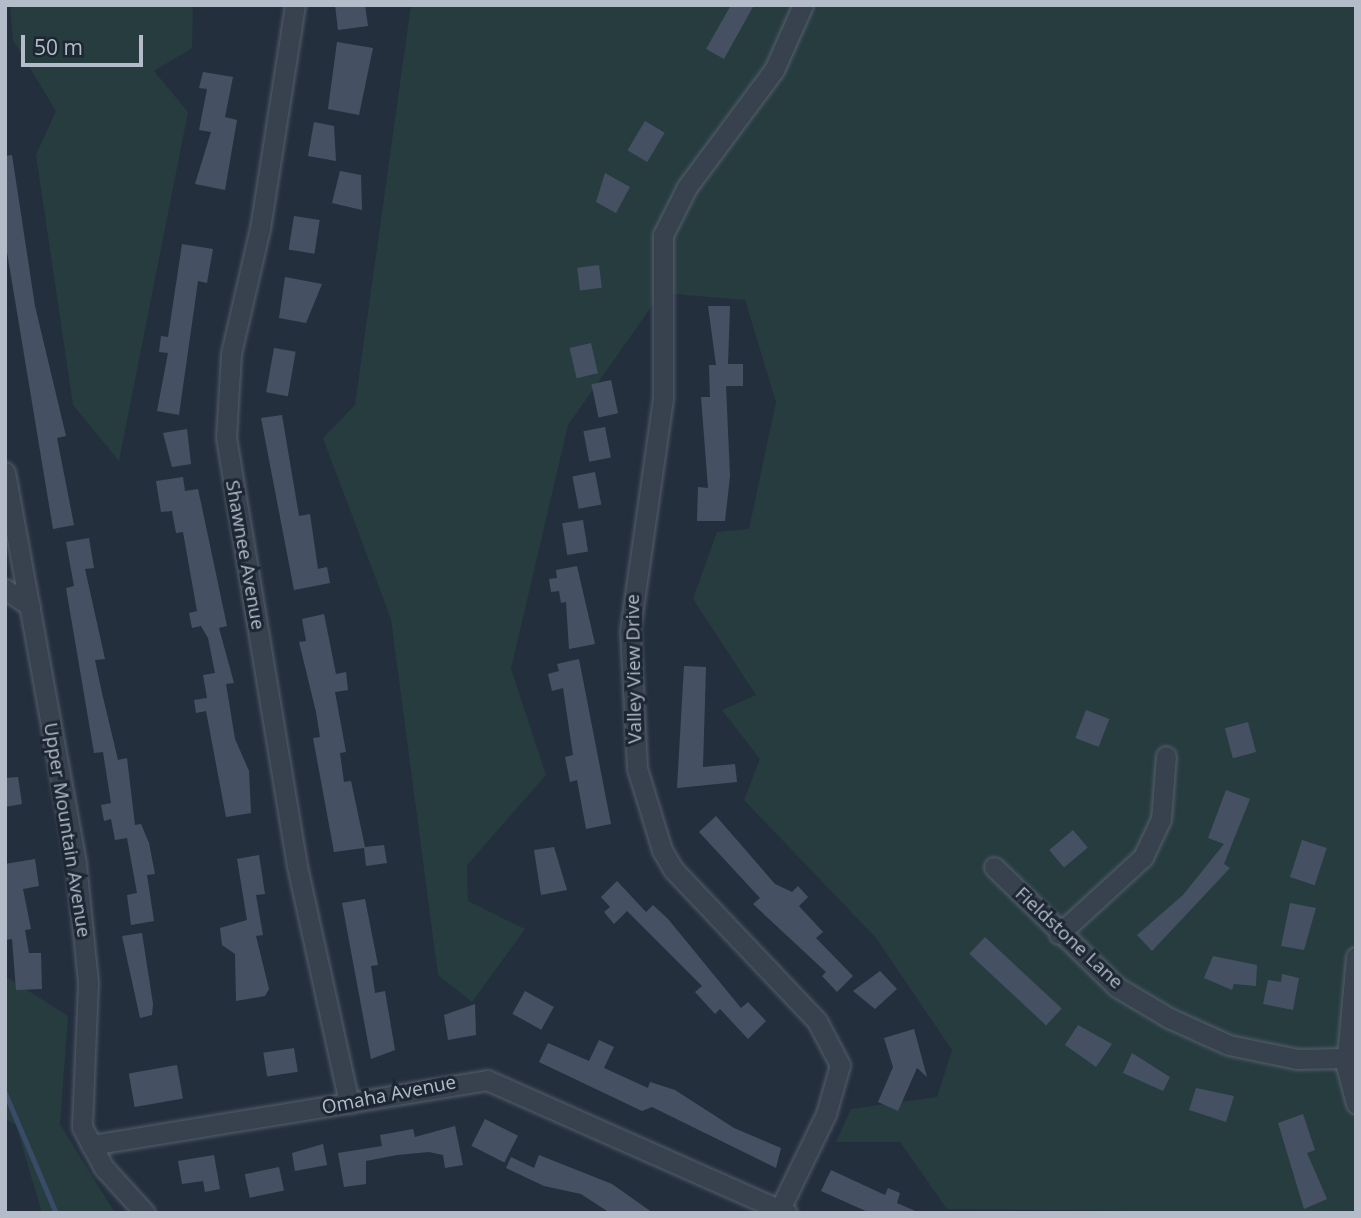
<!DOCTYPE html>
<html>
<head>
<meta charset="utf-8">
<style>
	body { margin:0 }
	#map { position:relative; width:1361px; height:1218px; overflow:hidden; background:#242f3e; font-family:"Open Sans",sans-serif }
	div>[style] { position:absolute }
	.green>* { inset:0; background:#263c3f }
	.stream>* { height:5px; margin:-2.5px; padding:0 2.5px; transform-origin:2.5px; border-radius:2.5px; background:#394c67 }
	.building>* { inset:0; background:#455162; transform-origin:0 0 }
	.roads { filter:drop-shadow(0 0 2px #565f6c) drop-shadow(0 0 2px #565f6c) }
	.minor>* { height:19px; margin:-9.5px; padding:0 9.5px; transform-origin:9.5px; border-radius:9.5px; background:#38414e }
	span { translate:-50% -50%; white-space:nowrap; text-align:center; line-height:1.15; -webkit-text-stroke:6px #1d2633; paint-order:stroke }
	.street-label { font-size:19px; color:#b4bcc9 }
	.frame { position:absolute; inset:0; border:7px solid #b4bcc9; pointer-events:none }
	.scale { position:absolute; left:21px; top:35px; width:122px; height:32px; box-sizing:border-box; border:4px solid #b4bcc9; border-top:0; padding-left:9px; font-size:21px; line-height:24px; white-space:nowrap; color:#b4bcc9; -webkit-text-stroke:5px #1d2633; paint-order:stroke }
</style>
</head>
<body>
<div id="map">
	<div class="green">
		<div style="clip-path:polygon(10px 5px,193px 5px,192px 48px,154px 71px,188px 112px,119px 461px,73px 405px,36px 155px,56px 111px,13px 40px)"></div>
		<div style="clip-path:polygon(411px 5px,1356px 5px,1356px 1213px,947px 1209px,900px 1142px,836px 1142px,851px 1109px,937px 1097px,952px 1050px,876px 938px,744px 800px,760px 759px,722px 710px,756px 695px,693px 599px,717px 532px,749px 529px,776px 402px,745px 300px,661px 293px,568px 425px,511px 669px,546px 775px,467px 865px,468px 901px,525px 929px,472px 1002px,438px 975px,391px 619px,323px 438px,355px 405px)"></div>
		<div style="clip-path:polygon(5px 976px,68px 1016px,60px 1124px,115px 1213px,42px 1213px,16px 1125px,5px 1118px)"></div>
	</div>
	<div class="stream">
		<div style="left:5px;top:1093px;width:130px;rotate:67deg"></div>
	</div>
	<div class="building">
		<div style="clip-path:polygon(335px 5px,365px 5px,368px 26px,338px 30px)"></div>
		<div style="clip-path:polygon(731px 5px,754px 5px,724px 59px,706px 49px)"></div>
		<div style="clip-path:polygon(337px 42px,373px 48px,359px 115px,328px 109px)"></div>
		<div style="clip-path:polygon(203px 72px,233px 77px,225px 117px,237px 120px,225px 190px,195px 184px,211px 132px,199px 130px,207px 89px,199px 88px)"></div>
		<div style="left:645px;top:121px;width:23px;height:34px;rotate:31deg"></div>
		<div style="clip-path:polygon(314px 122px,334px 126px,336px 161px,308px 156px)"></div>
		<div style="clip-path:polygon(12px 155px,35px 306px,66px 436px,57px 438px,74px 525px,53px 529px,5px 240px,5px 156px)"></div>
		<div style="clip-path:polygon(340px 171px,361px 175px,362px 210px,332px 203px)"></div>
		<div style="clip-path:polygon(605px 173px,630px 187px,616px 213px,596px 202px)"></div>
		<div style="left:294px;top:216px;width:26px;height:34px;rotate:9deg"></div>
		<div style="clip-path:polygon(182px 244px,213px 249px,207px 283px,198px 281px,179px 415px,157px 411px,168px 353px,159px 352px,161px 336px,168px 337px)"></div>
		<div style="left:599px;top:265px;width:23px;height:22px;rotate:83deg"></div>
		<div style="clip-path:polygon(285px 277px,322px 284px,306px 323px,279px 318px)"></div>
		<div style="clip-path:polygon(708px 306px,730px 306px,728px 364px,743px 364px,743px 386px,726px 386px,730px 476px,725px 521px,697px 521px,698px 487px,708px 488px,701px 397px,710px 397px,709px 365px,716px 365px)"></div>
		<div style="left:591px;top:343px;width:31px;height:22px;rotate:77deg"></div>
		<div style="left:274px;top:348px;width:22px;height:45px;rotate:10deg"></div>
		<div style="left:611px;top:380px;width:34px;height:20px;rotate:78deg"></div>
		<div style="clip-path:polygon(282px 415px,299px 516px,310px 514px,318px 569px,327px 567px,330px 583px,294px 590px,261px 418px)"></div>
		<div style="left:605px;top:427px;width:31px;height:22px;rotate:79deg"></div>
		<div style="clip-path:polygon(187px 429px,191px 464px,172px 467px,163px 433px)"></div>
		<div style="left:595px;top:472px;width:33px;height:23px;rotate:79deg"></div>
		<div style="clip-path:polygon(183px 477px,185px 491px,198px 489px,204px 517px,227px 626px,219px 628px,234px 683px,226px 684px,235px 739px,249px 771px,251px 813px,226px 817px,206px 711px,196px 713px,194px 700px,207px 698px,203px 675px,215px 673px,208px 638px,201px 626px,192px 628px,189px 613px,197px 611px,183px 532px,176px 533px,172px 511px,161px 512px,156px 481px)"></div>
		<div style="left:583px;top:520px;width:32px;height:21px;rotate:81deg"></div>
		<div style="clip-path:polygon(89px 538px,94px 568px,85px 569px,105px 659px,95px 660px,102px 693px,118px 760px,127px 758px,135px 825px,141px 824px,149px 843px,155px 874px,147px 875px,154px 921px,131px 925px,127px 895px,137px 893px,127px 838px,115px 840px,111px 819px,104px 821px,101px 805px,111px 803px,103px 752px,94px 753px,66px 588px,74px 586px,66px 542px)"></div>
		<div style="clip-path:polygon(577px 566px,595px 644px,569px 649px,566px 602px,561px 603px,559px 591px,551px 592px,549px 579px,557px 578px,556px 570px)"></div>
		<div style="clip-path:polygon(324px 614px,336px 674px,346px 672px,348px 690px,335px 692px,346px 752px,340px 753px,344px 782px,351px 781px,365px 847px,384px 845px,387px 863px,366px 866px,364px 848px,334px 852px,313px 738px,320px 737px,316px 712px,299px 642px,306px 641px,302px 619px)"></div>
		<div style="clip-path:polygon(579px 659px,611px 824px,586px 829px,577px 780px,570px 782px,565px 757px,573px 755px,563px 688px,552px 691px,548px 674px,559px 671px,557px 664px)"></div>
		<div style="clip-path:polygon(684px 666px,706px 667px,703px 767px,735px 764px,737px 782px,677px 788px)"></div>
		<div style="left:1086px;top:710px;width:25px;height:30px;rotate:21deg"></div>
		<div style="left:1248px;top:722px;width:31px;height:24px;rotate:75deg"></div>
		<div style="clip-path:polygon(18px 777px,22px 804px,5px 807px,5px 778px)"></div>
		<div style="clip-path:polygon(1226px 790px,1250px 799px,1224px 864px,1230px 868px,1152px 951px,1137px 935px,1183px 895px,1224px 844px,1208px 838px)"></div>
		<div style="clip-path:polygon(716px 816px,775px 884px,792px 892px,798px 886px,808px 897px,799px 906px,823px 932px,816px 938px,853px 976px,837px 992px,822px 976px,826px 972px,753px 904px,760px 898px,699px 832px)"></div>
		<div style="left:1073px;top:830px;width:23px;height:31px;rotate:50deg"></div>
		<div style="left:1302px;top:840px;width:26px;height:39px;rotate:18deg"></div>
		<div style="clip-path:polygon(554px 847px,567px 890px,541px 895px,534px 850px)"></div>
		<div style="clip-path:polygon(259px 855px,265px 894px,256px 895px,263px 935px,256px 936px,269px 989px,265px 996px,236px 1001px,235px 954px,222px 945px,220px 928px,247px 920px,237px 859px)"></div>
		<div style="clip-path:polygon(35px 859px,39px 886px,23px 889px,31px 929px,25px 930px,29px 953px,41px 953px,42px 989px,16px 990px,12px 939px,5px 940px,5px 864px)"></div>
		<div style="clip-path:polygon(617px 881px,646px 912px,653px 905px,668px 919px,741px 1008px,748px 1002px,766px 1021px,748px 1039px,720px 1009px,715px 1014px,695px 992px,702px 986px,627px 911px,614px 924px,604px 912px,610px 907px,601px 897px)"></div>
		<div style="clip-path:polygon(365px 899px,378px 965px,371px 966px,375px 993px,385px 991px,395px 1050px,371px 1059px,342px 903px)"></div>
		<div style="clip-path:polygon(1290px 903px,1316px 908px,1304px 950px,1281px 946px)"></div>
		<div style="clip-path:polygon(142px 933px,153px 1004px,152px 1015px,140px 1018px,122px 936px)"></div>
		<div style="left:985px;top:937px;width:105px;height:23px;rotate:43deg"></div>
		<div style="clip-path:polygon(1213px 956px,1257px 965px,1256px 986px,1234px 984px,1232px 990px,1204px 978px)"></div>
		<div style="clip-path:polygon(880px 971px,897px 989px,875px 1009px,853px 991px)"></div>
		<div style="clip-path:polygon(1282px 974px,1299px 978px,1293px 1010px,1263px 1004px,1268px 980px,1281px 982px)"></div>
		<div style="left:525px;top:991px;width:33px;height:26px;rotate:29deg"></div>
		<div style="clip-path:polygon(475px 1004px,476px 1035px,448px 1040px,444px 1015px)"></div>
		<div style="clip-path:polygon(1078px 1025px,1112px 1044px,1096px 1067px,1065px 1045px)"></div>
		<div style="clip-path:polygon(914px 1029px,927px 1077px,917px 1068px,898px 1111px,878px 1102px,893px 1067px,884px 1038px)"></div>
		<div style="clip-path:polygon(599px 1040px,614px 1047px,604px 1068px,648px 1088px,650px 1082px,675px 1090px,734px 1128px,781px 1148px,776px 1168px,652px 1107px,642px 1111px,539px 1062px,548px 1043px,589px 1061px)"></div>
		<div style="left:294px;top:1048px;width:24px;height:31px;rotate:81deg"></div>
		<div style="clip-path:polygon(1132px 1053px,1170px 1077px,1163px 1091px,1123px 1073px)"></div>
		<div style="left:177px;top:1065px;width:34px;height:49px;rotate:80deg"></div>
		<div style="clip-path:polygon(1196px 1088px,1234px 1096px,1226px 1122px,1189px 1110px)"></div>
		<div style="clip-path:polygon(1303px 1114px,1315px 1150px,1307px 1153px,1327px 1199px,1304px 1209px,1278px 1123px)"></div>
		<div style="left:485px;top:1119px;width:37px;height:30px;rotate:27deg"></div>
		<div style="clip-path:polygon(455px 1126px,463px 1165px,445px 1168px,443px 1155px,429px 1152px,397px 1155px,366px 1161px,366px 1184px,344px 1187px,338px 1153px,382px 1146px,380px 1135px,413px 1129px,415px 1137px)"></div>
		<div style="clip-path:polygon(323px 1144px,327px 1165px,295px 1171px,292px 1153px)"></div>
		<div style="clip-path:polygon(214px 1155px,220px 1189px,205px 1192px,203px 1181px,182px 1184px,178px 1161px)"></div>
		<div style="clip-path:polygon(539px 1155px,612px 1184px,653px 1213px,610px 1213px,581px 1194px,544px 1186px,506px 1168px,511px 1157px,534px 1168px)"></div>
		<div style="left:279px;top:1167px;width:24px;height:35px;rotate:78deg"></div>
		<div style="clip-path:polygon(831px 1170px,885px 1195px,888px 1188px,900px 1193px,897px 1203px,920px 1213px,870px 1213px,821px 1191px)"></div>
	</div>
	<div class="roads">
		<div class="minor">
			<div style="left:295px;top:5px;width:226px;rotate:98.9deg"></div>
			<div style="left:260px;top:228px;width:129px;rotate:103deg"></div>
			<div style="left:231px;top:354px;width:83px;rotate:93.4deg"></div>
			<div style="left:226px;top:437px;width:435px;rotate:80.6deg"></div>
			<div style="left:297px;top:866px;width:243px;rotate:77.6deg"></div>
			<div style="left:5px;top:472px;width:398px;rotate:79.7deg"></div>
			<div style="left:76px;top:864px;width:120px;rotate:84.2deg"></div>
			<div style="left:88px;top:983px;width:144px;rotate:92.4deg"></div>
			<div style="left:82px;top:1127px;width:47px;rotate:61.8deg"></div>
			<div style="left:104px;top:1168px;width:61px;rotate:47.7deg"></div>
			<div style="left:5px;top:589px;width:30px;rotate:34deg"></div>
			<div style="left:994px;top:867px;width:172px;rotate:44.3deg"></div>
			<div style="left:1117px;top:987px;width:61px;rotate:30.8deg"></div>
			<div style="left:1169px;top:1018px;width:66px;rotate:24.2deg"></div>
			<div style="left:1229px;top:1045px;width:69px;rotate:11.6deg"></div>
			<div style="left:1297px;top:1059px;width:49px;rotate:-1.2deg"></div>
			<div style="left:1059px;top:934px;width:114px;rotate:-42.5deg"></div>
			<div style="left:1143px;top:857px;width:42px;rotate:-64.7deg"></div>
			<div style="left:1161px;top:819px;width:63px;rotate:-85.5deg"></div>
			<div style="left:1356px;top:957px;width:109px;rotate:95.2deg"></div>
			<div style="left:1346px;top:1066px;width:39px;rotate:75deg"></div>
			<div style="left:91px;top:1145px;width:401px;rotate:-9.3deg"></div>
			<div style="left:487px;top:1080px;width:328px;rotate:23.9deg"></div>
			<div style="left:780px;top:1209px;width:106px;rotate:-64.2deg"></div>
			<div style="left:826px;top:1114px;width:51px;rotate:-74.1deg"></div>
			<div style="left:840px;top:1065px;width:50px;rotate:-117.6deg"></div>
			<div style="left:817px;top:1021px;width:209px;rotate:-133.5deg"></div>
			<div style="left:673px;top:869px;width:22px;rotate:-120deg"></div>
			<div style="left:662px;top:850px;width:86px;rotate:-107deg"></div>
			<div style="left:637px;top:768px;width:138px;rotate:-92.9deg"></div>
			<div style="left:630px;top:630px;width:233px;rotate:-81.9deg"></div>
			<div style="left:663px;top:399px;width:164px;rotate:-90deg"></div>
			<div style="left:663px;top:235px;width:54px;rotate:-63.4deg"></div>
			<div style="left:687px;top:187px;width:146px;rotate:-53.4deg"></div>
			<div style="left:774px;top:70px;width:71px;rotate:-66deg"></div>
		</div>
	</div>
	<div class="street-label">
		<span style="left:245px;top:555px;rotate:80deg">Shawnee Avenue</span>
		<span style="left:634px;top:669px;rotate:-91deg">Valley View Drive</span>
		<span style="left:67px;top:830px;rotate:81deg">Upper Mountain Avenue</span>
		<span style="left:1069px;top:938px;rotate:43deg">Fieldstone Lane</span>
		<span style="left:389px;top:1095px;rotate:-11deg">Omaha Avenue</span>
	</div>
	<div class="frame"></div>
	<div class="scale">50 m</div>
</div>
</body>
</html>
